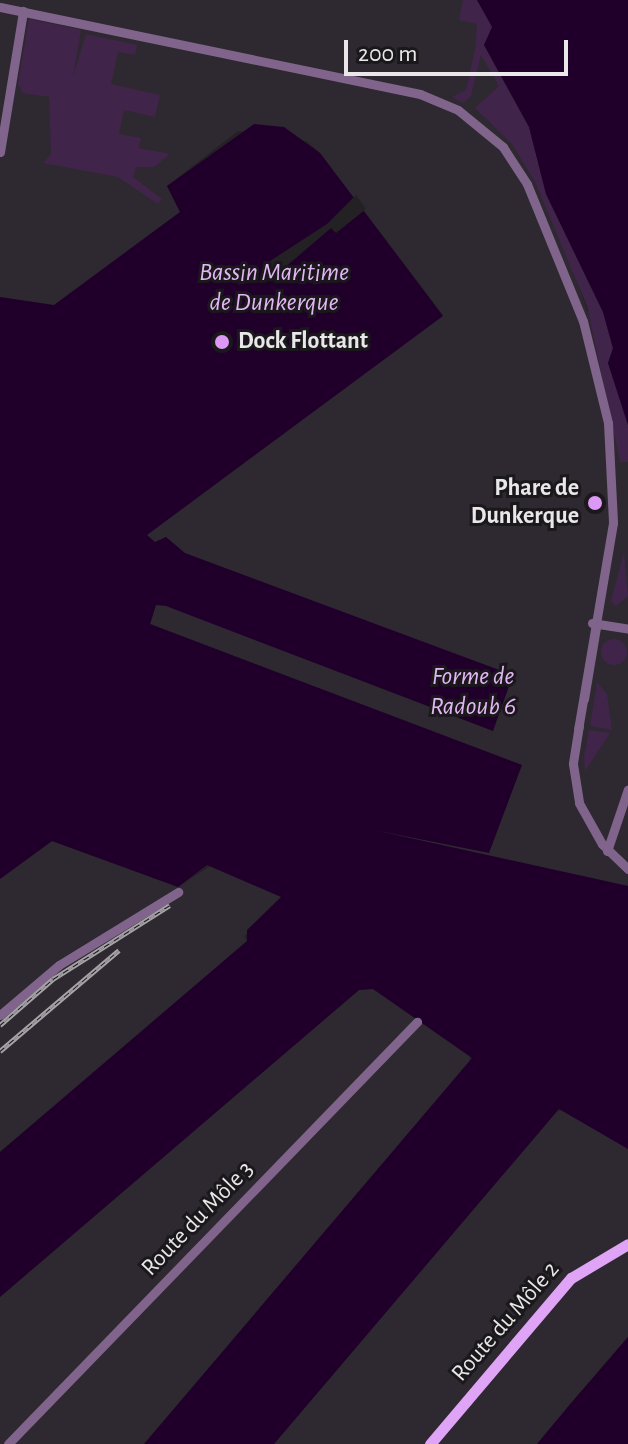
<!DOCTYPE html>
<html>
<head>
<meta charset="utf-8">
<style>
	body { margin:0 }
	#map { position:relative; width:628px; height:1444px; overflow:hidden; background:#242125; font-family:"Alegreya Sans",sans-serif }
	div>[style] { position:absolute }
	.built>* { inset:0; background:#2e2831 }
	.green>* { inset:0; background:#40244a }
	.round { border-radius:50% }
	.water>* { inset:0; background:#20002b }
	.pier>* { inset:0; background:#242125 }
	.minor>* { height:9px; margin:-4.5px; padding:0 4.5px; transform-origin:4.5px; border-radius:4.5px; background:#80648b }
	.major>* { height:11px; margin:-5.5px; padding:0 5.5px; transform-origin:5.5px; border-radius:5.5px; background:#e0a4f7 }
	.rail>* { height:5px; margin-top:-2.5px; transform-origin:0; background:repeating-linear-gradient(90deg,#1b181c 0 6px,#a6a4a7 0 12px); box-sizing:border-box; border-block:2px solid #a6a4a7 }
	.dots>* { width:22px; height:22px; translate:-50% -50%; box-sizing:border-box; border:4px solid #1b181c; border-radius:50% }
	span { translate:-50% -50%; white-space:nowrap; text-align:center; line-height:1.15; -webkit-text-stroke:6px #1b181c; paint-order:stroke }
	.poi-label { font-size:24px; color:#e9e7e9; font-weight:700 }
	.left { translate:0 -50%; text-align:left }
	.right { translate:-100% -50%; text-align:right }
	.street-label { font-size:24px; color:#e9e7e9 }
	.water-label { font-size:26px; color:#e3b6f5; font-style:italic }
	.scale { position:absolute; left:344px; top:40px; width:224px; height:36px; box-sizing:border-box; border:4px solid #e9e7e9; border-top:0; padding-left:10px; font-size:24px; line-height:28px; white-space:nowrap; color:#e9e7e9; -webkit-text-stroke:6px #1b181c; paint-order:stroke }
</style>
</head>
<body>
<div id="map">
	<div class="built">
		<div style="clip-path:polygon(0 0,477px 0,628px 425px,628px 886px,374px 831px,522px 765px,150px 624px,156px 605px,145px 529px,443px 315px,320px 153px,306px 141px,238px 131px,167px 186px,180px 212px,54px 306px,0 297px)"></div>
		<div style="clip-path:polygon(52px 841px,178px 887px,210px 866px,280px 893px,281px 900px,244px 936px,247px 941px,0 1152px,0 879px)"></div>
		<div style="clip-path:polygon(373px 989px,469px 1050px,470px 1062px,144px 1444px,0 1444px,0 1297px,359px 990px)"></div>
		<div style="clip-path:polygon(567px 1110px,628px 1149px,628px 1337px,537px 1444px,274px 1444px,556px 1111px)"></div>
	</div>
	<div class="green">
		<div style="clip-path:polygon(463px 0,477px 0,493px 27px,484px 45px,529px 127px,546px 194px,603px 312px,613px 349px,608px 363px,628px 425px,628px 462px,620px 462px,587px 306px,535px 182px,512px 144px,475px 108px,499px 86px,481px 55px,471px 96px,463px 103px,452px 97px,466px 90px,475px 49px,477px 24px,459px 20px)"></div>
		<div style="clip-path:polygon(29px 19px,81px 30px,73px 77px,86px 34px,137px 45px,135px 55px,118px 52px,111px 84px,160px 95px,155px 117px,124px 110px,119px 134px,141px 138px,139px 148px,170px 154px,154px 167px,136px 167px,133px 177px,162px 199px,158px 204px,118px 177px,43px 163px,51px 155px,49px 97px,23px 93px,18px 84px)"></div>
		<div style="clip-path:polygon(624px 552px,628px 596px,616px 606px,611px 601px)"></div>
		<div class="round" style="left:601px;top:639px;width:26px;height:26px"></div>
		<div style="clip-path:polygon(597px 682px,607px 694px,612px 730px,590px 726px)"></div>
		<div style="clip-path:polygon(589px 730px,610px 733px,585px 771px,584px 756px)"></div>
	</div>
	<div class="water">
		<div style="clip-path:polygon(477px 0,628px 0,628px 425px,608px 363px,613px 348px,603px 312px,546px 194px,529px 127px,484px 45px,492px 27px)"></div>
		<div style="clip-path:polygon(254px 124px,284px 127px,320px 153px,443px 316px,147px 535px,155px 542px,166px 537px,185px 553px,513px 675px,493px 731px,166px 606px,156px 605px,150px 624px,522px 765px,489px 853px,374px 830px,628px 886px,628px 1149px,559px 1109px,274px 1444px,144px 1444px,472px 1058px,373px 989px,359px 990px,0 1297px,0 1152px,247px 941px,247px 930px,281px 897px,207px 865px,178px 887px,52px 841px,0 879px,0 297px,54px 305px,180px 212px,167px 186px)"></div>
		<div style="clip-path:polygon(628px 1337px,628px 1444px,537px 1444px,571px 1403px)"></div>
	</div>
	<div class="pier">
		<div style="clip-path:polygon(356px 195px,366px 209px,336px 233px,331px 228px,276px 275px,267px 263px,327px 224px)"></div>
	</div>
	<div class="minor">
		<div style="left:0;top:7px;width:429px;rotate:11.7deg"></div>
		<div style="left:420px;top:94px;width:41px;rotate:22.8deg"></div>
		<div style="left:458px;top:110px;width:58px;rotate:39.4deg"></div>
		<div style="left:503px;top:147px;width:44px;rotate:57deg"></div>
		<div style="left:527px;top:184px;width:148px;rotate:67.8deg"></div>
		<div style="left:583px;top:321px;width:105px;rotate:76.2deg"></div>
		<div style="left:608px;top:423px;width:100px;rotate:87.1deg"></div>
		<div style="left:613px;top:523px;width:209px;rotate:99.6deg"></div>
		<div style="left:0;top:152px;width:143px;rotate:-80.7deg"></div>
		<div style="left:592px;top:623px;width:36px;rotate:9deg"></div>
		<div style="left:584px;top:699px;width:73px;rotate:-80.5deg"></div>
		<div style="left:579px;top:725px;width:39px;rotate:99deg"></div>
		<div style="left:573px;top:764px;width:39px;rotate:81deg"></div>
		<div style="left:579px;top:803px;width:47px;rotate:60.7deg"></div>
		<div style="left:602px;top:844px;width:36px;rotate:44deg"></div>
		<div style="left:607px;top:851px;width:65px;rotate:-71.3deg"></div>
		<div style="left:0;top:1015px;width:77px;rotate:-40.3deg"></div>
		<div style="left:59px;top:965px;width:140px;rotate:-31.5deg"></div>
		<div style="left:8px;top:1444px;width:588px;rotate:-45.9deg"></div>
	</div>
	<div class="major">
		<div style="left:430px;top:1444px;width:218px;rotate:-49.7deg"></div>
		<div style="left:571px;top:1278px;width:66px;rotate:-30.8deg"></div>
	</div>
	<div class="rail">
		<div style="left:0;top:1025px;width:70px;rotate:-41deg"></div>
		<div style="left:53px;top:979px;width:138px;rotate:-32.3deg"></div>
		<div style="left:0;top:1051px;width:156px;rotate:-40.3deg"></div>
	</div>
	<div class="dots">
		<div style="left:222px;top:342px;background:#db99f5"></div>
		<div style="left:595px;top:503px;background:#db99f5"></div>
	</div>
	<div class="poi-label">
		<span class="left" style="left:238px;top:342px">Dock Flottant</span>
		<span class="right" style="left:579px;top:503px">Phare de<br>Dunkerque</span>
	</div>
	<div class="street-label">
		<span style="left:198px;top:1219px;rotate:-46deg">Route du Môle 3</span>
		<span style="left:506px;top:1322px;rotate:-49deg">Route du Môle 2</span>
	</div>
	<div class="water-label">
		<span style="left:274px;top:288px">Bassin Maritime<br>de Dunkerque</span>
		<span style="left:473px;top:692px">Forme de<br>Radoub 6</span>
	</div>
	<div class="scale">200 m</div>
</div>
</body>
</html>
